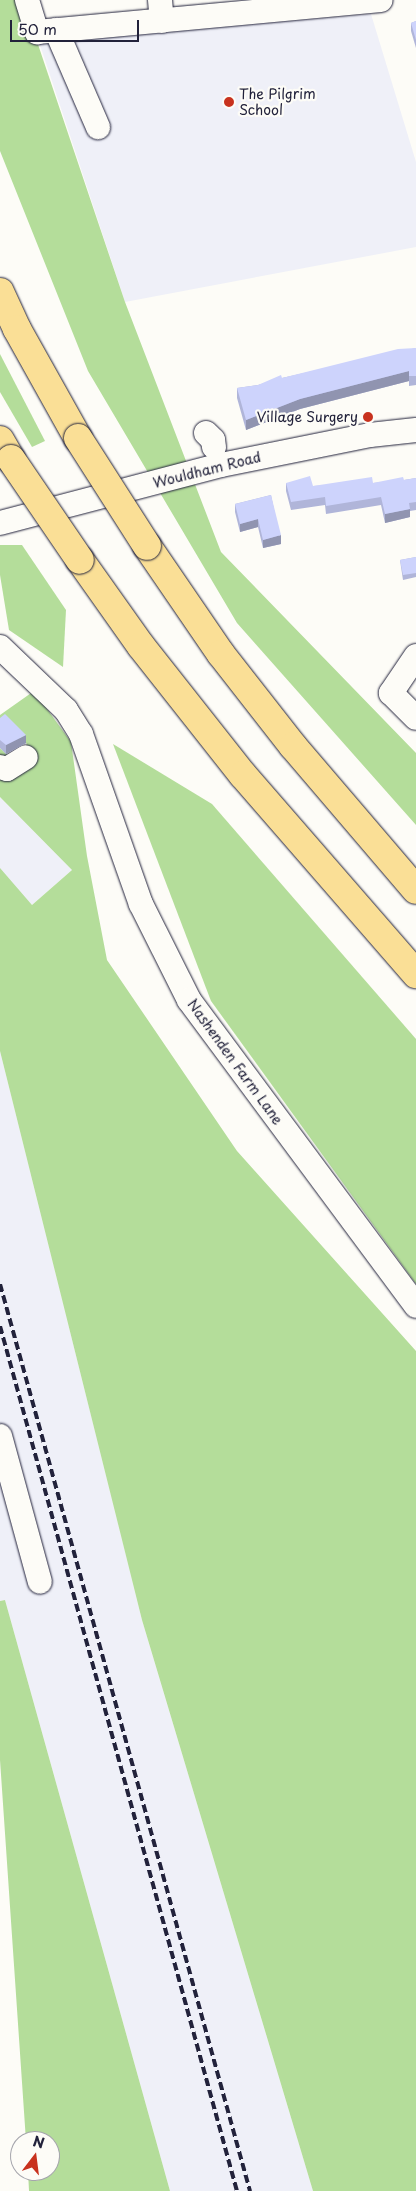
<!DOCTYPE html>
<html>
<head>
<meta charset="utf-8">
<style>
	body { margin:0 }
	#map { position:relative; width:416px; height:2191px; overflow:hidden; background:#fdfcf7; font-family:"Playpen Sans",sans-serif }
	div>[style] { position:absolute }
	.built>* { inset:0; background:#eff0f8 }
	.green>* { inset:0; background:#b4dd9a }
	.roads { filter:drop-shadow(0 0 1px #22223b) drop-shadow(0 0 1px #22223b) }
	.minor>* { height:24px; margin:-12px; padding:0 12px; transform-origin:12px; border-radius:12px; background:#fdfcf7 }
	.highway>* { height:28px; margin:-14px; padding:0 14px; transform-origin:14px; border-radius:14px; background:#fadf96 }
	.rail>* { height:4px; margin-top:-2px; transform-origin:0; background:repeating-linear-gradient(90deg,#22223b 0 8px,transparent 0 12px) }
	.bridges { filter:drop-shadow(0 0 1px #22223b) drop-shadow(0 0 1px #22223b) }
	.highway-bridge>* { height:28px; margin:-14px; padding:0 14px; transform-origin:14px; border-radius:14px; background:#fadf96 }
	.wall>* { inset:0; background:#b0b5d9 }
	.shaded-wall>* { inset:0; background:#9094b0 }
	.building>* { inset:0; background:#cdd3fc }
	.dots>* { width:14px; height:14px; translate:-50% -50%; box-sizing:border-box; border:2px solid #fdfcf7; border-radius:50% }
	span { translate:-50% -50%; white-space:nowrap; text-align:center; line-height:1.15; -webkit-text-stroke:4.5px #fdfcf7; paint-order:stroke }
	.poi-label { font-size:14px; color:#22223b }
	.left { translate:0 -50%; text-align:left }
	.right { translate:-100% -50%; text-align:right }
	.street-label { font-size:14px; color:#22223b }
	.north { position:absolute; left:10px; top:2131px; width:50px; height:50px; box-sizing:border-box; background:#fdfcf7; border:1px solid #a5a5ac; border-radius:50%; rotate:15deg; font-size:14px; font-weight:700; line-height:20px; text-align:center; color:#22223b }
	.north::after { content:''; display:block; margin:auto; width:18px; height:22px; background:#c8321e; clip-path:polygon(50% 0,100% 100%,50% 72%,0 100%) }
	.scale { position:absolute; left:10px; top:20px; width:129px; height:22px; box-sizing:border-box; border:2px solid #22223b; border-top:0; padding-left:6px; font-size:15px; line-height:18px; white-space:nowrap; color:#22223b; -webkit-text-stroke:4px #fdfcf7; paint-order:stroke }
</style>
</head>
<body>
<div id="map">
	<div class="built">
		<div style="clip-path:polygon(371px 14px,416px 162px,416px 247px,125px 302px,39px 42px)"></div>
		<div style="clip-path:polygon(0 797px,72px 870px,32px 905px,0 872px)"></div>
		<div style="clip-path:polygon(0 1051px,142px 1620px,313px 2191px,170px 2191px,5px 1600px,0 1601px)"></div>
	</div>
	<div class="green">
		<div style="clip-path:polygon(0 0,23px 0,125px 302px,221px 552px,416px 753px,416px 825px,237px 623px,88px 371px,0 151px)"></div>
		<div style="clip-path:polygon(0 354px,45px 441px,32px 447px,0 392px)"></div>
		<div style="clip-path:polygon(0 545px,22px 545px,66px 610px,63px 667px,9px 630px,0 575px)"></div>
		<div style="clip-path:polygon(34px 691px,71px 742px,87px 856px,107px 960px,237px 1151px,416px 1351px,416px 2191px,313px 2191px,142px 1620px,0 1051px,0 868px,32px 905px,72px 870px,0 797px,0 748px,12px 759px,27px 744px,5px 722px,0 727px,0 715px)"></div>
		<div style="clip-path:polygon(113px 744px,212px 804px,416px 1039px,416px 1284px,211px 1001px)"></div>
		<div style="clip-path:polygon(5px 1600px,170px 2191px,29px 2191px,28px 2171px,50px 2171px,50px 2141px,26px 2141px,0 1760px,0 1601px)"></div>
	</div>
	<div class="roads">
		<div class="minor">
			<div style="left:27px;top:0;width:34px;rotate:73deg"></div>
			<div style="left:37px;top:32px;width:345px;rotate:-5.3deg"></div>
			<div style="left:160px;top:0;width:21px;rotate:85deg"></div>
			<div style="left:56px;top:30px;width:106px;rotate:66.6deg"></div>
			<div style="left:206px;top:433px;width:10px;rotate:45deg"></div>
			<div style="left:213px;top:440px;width:7px;rotate:82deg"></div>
			<div style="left:0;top:523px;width:228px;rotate:-14.7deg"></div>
			<div style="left:221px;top:465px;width:152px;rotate:-11.4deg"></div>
			<div style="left:370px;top:435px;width:46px;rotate:-6.2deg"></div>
			<div style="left:0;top:647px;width:91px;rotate:43.7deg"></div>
			<div style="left:66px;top:710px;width:28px;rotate:58deg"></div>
			<div style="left:81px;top:734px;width:180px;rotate:70.6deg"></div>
			<div style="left:141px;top:904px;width:107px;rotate:63.4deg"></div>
			<div style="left:189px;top:1000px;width:381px;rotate:53.4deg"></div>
			<div style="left:416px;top:656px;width:45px;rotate:124deg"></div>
			<div style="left:391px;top:693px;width:35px;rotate:45deg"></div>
			<div style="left:0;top:767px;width:7px;rotate:16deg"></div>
			<div style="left:7px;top:769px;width:22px;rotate:-32deg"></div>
			<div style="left:0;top:1436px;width:151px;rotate:74.7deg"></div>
		</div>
		<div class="highway">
			<div style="left:0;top:292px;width:41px;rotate:65.3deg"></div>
			<div style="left:17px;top:329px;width:125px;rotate:60.8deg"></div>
			<div style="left:0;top:440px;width:22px;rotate:60deg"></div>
			<div style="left:147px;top:546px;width:131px;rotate:55.6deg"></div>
			<div style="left:221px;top:654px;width:117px;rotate:52deg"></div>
			<div style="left:293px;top:746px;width:189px;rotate:49.5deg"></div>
			<div style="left:80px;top:560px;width:105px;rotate:54.7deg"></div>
			<div style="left:141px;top:646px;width:164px;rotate:51.7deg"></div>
			<div style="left:243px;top:775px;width:264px;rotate:49deg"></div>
		</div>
	</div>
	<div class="rail">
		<div style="left:0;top:1284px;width:941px;rotate:74.59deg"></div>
		<div style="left:0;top:1326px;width:897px;rotate:74.68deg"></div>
	</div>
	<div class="bridges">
		<div class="highway-bridge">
			<div style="left:78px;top:438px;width:128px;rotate:57.4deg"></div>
			<div style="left:11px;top:459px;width:122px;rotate:55.7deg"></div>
		</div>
	</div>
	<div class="wall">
		<div style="clip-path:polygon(416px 21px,416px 48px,411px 31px,411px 23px)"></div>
		<div style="clip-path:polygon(416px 348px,416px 385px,409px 386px,409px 381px,300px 409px,246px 430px,237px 398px,237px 388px,258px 385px,282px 378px)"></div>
		<div style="clip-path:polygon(416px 478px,416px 510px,410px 511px,410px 517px,385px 523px,381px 505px,326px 514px,325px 505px,291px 510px,286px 491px,286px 483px,313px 486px,373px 483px,404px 480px)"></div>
		<div style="clip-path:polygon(271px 495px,281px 544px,263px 548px,258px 527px,240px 532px,235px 512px,235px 504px)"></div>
		<div style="clip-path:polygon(416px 557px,416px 577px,403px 580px,400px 560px)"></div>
		<div style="clip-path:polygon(0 718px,26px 743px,6px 754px,0 748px)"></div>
	</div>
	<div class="shaded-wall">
		<div style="clip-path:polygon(409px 371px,409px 381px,300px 409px,246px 430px,246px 420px,300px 399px)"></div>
		<div style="clip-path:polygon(410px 509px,410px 517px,385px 523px,385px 514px)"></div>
		<div style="clip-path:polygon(258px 519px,258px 527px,240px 532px,240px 524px)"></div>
		<div style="clip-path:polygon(281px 535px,281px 544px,263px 548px,263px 540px)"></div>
		<div style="clip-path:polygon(26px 735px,26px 743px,6px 754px,6px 745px)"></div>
	</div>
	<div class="building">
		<div style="clip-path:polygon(416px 21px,416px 40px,411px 23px)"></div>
		<div style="clip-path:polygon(416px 348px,416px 376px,409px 376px,409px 371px,300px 399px,246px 420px,237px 388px,258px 385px,281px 375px,282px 378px,398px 349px)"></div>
		<div style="clip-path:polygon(310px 476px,313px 486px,372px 477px,373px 483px,403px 477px,404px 480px,416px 478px,416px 502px,409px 503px,410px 509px,385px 514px,381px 497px,326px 506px,325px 497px,291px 502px,286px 483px)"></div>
		<div style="clip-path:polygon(271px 495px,281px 535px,263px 540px,258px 519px,240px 524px,235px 504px)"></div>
		<div style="clip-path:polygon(416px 557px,416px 573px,403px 575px,400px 560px)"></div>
		<div style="clip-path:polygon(5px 714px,26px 735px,6px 745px,0 740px,0 718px)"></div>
	</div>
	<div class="dots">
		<div style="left:229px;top:102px;background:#c8321e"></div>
		<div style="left:368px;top:417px;background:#c8321e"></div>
	</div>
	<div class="poi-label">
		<span class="left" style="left:239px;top:102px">The Pilgrim<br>School</span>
		<span class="right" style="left:358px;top:417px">Village Surgery</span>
	</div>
	<div class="street-label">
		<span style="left:207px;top:470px;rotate:-14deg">Wouldham Road</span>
		<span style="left:235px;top:1062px;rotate:54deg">Nashenden Farm Lane</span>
	</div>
	<div class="north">N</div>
	<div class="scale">50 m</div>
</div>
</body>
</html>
